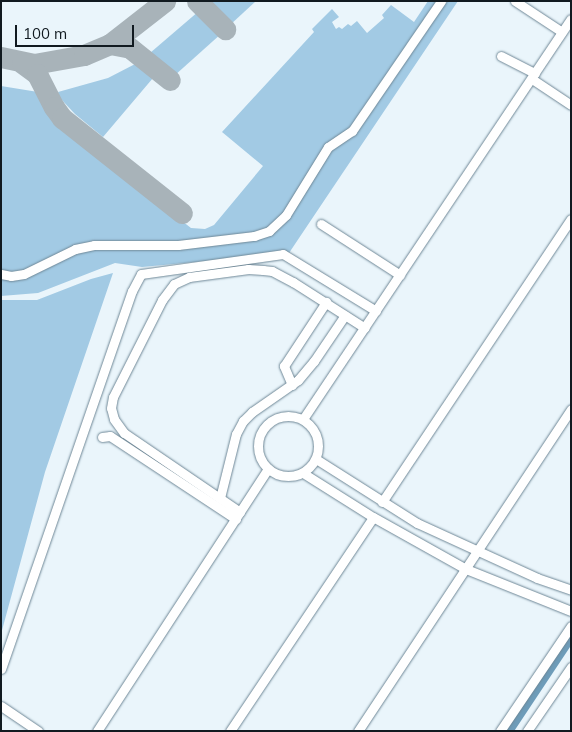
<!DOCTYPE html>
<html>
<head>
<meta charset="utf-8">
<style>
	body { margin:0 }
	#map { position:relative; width:572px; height:732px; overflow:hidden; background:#eaf5fb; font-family:Mulish,sans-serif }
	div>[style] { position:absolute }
	.green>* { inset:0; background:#a2cae4 }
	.canal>* { height:9px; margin:-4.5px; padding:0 4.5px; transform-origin:4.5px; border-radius:4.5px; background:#6e9cb9 }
	.taxiway>* { height:21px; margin:-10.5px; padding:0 10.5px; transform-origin:10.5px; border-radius:10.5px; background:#a8b3b9 }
	.roads { filter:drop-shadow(0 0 1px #6e8796) drop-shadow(0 0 1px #6e8796) }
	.minor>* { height:9px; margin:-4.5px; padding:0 4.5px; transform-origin:4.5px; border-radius:4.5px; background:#fff }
	.minor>.ring { margin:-4.5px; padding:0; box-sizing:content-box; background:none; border:9px solid #fff; border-radius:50% }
	span { translate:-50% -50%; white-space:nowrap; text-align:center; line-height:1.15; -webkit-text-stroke:4px #eaf5fb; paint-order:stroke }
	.frame { position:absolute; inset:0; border:2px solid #111a20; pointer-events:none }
	.scale { position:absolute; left:15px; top:25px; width:119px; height:22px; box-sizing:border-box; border:2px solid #111a20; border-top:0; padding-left:6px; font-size:15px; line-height:18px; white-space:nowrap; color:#111a20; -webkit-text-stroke:4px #eaf5fb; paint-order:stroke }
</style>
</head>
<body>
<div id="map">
	<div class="green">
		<div style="clip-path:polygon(211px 1px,256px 1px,230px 25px,209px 3px)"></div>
		<div style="clip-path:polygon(428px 1px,458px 1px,289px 253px,142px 267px,115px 263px,38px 293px,1px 296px,1px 86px,38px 92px,52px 118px,60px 126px,191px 228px,205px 229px,214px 225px,263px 166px,222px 132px,314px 32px,312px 29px,332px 9px,339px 17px,332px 22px,336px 29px,339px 27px,342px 29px,348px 24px,351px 26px,357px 21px,367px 33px,384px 18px,382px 15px,391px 5px,414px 22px)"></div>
		<div style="clip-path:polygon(199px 11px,222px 33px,174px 76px,151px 58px,150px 53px)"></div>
		<div style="clip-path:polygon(139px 62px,166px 84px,163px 86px,153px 78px,103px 137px,75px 114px,60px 98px,58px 92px,108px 78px)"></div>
		<div style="clip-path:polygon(113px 273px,45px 472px,1px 634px,1px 300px,37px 300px,91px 279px)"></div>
	</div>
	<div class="canal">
		<div style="left:508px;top:731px;width:114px;rotate:-56.4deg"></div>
	</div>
	<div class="taxiway">
		<div style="left:197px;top:1px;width:40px;rotate:45deg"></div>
		<div style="left:110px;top:44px;width:20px;rotate:11deg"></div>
		<div style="left:130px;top:48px;width:51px;rotate:38.7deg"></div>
		<div style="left:1px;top:57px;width:34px;rotate:12deg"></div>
		<div style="left:34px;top:64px;width:51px;rotate:-10.2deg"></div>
		<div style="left:84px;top:55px;width:28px;rotate:-23deg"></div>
		<div style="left:110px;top:44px;width:70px;rotate:-38deg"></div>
		<div style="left:22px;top:63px;width:19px;rotate:36deg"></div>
		<div style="left:37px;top:74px;width:37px;rotate:63deg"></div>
		<div style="left:54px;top:107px;width:14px;rotate:54deg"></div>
		<div style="left:62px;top:118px;width:153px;rotate:38.4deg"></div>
	</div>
	<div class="roads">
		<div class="minor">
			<div style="left:515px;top:1px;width:56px;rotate:33.4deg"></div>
			<div style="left:501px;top:56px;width:38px;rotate:27deg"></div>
			<div style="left:532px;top:79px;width:47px;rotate:33.7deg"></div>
			<div style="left:321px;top:224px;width:94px;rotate:32.8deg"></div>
			<div style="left:1px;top:274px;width:10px;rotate:11deg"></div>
			<div style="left:11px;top:276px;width:13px;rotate:-9deg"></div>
			<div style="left:24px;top:274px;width:57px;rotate:-26.1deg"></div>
			<div style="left:75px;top:249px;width:19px;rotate:-12deg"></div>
			<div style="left:94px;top:245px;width:84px"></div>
			<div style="left:178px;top:245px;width:77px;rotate:-6.8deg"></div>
			<div style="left:254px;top:236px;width:16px;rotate:-18deg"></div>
			<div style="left:269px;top:231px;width:23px;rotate:-43deg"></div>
			<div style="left:286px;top:215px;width:80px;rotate:-58.3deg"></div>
			<div style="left:328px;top:147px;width:29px;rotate:-34deg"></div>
			<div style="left:352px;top:131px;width:158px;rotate:-55.6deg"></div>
			<div style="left:292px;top:385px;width:21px;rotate:-113deg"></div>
			<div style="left:284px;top:366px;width:77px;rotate:-56.7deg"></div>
			<div class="ring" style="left:258px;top:416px;width:51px;height:51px"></div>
			<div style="left:303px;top:419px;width:481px;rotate:-56.2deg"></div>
			<div style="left:102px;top:437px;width:8px;rotate:-7deg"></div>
			<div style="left:110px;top:436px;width:151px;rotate:33.4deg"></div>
			<div style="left:316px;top:459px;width:120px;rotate:32.4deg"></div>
			<div style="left:417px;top:523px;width:132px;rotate:24.6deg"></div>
			<div style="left:537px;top:578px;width:36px;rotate:19deg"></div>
			<div style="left:303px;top:473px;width:83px;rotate:32.2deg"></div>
			<div style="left:373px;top:517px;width:107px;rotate:29.2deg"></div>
			<div style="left:466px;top:569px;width:113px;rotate:21.8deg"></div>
			<div style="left:220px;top:498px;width:66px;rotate:-76deg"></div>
			<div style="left:236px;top:434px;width:15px;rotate:-62deg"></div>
			<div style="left:243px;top:421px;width:13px;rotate:-45deg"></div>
			<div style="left:252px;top:412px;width:56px;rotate:-34.8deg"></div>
			<div style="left:298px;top:380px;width:25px;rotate:-50deg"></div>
			<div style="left:314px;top:361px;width:55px;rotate:-56deg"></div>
			<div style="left:382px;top:502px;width:340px;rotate:-56.3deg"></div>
			<div style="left:240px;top:512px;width:140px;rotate:-145.7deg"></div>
			<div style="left:124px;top:433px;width:17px;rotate:-126deg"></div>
			<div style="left:114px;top:419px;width:11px;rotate:-105deg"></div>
			<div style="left:111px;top:408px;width:11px;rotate:-80deg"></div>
			<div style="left:113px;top:397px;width:109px;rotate:-63.2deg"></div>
			<div style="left:162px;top:300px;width:20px;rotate:-53deg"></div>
			<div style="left:174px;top:284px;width:17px;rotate:-25deg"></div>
			<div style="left:189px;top:277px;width:60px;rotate:-7.7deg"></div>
			<div style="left:248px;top:269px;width:15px;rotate:4deg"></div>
			<div style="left:263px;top:270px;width:9px;rotate:6deg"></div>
			<div style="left:272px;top:271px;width:24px;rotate:28deg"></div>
			<div style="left:293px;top:282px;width:85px;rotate:32.6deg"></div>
			<div style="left:1px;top:669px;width:400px;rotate:-70.9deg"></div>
			<div style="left:132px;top:291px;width:19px;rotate:-62deg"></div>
			<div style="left:141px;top:274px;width:143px;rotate:-8deg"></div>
			<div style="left:283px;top:254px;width:109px;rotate:31.5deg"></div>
			<div style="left:1px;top:706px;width:45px;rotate:34deg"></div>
			<div style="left:97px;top:731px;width:313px;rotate:-56.9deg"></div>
			<div style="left:230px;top:731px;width:257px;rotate:-56.2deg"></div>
			<div style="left:358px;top:731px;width:386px;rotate:-56.5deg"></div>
			<div style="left:500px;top:731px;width:127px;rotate:-55.9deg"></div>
			<div style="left:527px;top:731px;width:78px;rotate:-55.5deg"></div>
		</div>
	</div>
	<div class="frame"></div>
	<div class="scale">100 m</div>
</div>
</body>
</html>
